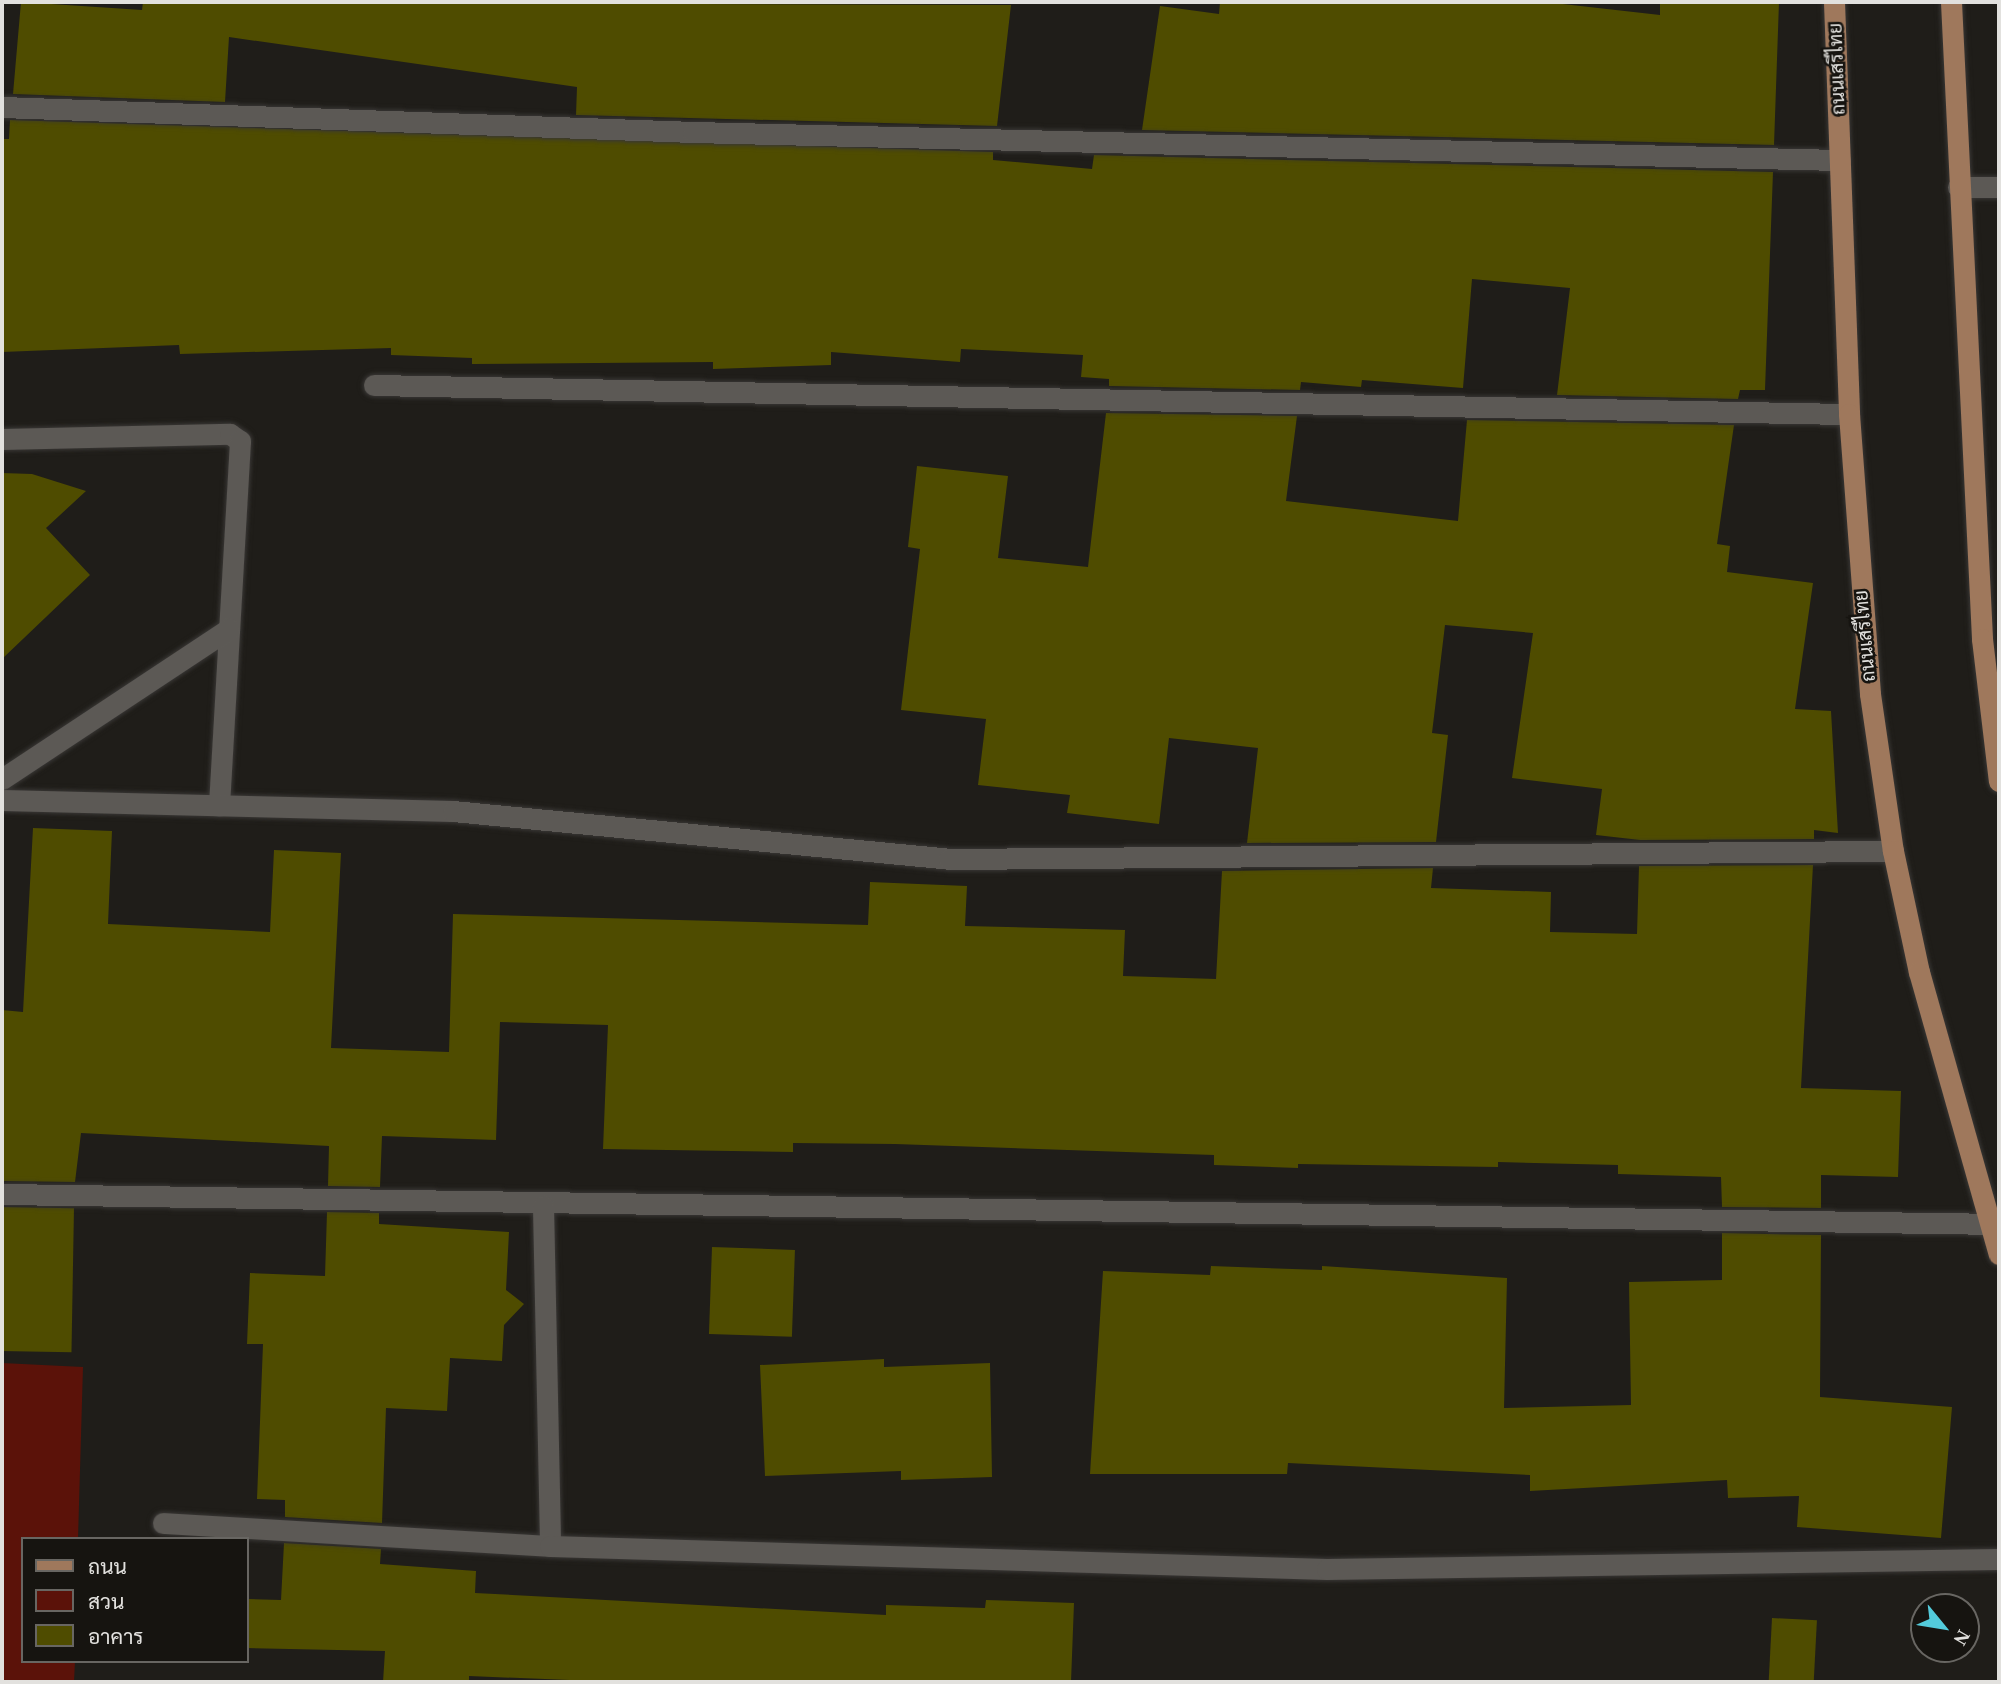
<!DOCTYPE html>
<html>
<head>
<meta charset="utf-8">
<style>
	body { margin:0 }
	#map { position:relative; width:2001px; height:1684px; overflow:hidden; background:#1f1d19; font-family:"Times New Roman",Sarabun,serif }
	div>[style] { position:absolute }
	.green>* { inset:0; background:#5b1209 }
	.building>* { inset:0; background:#4f4c00; transform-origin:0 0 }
	.roads { filter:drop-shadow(0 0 2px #393735) drop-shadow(0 0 2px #393735) }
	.minor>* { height:21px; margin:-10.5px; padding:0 10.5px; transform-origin:10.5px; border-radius:10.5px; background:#5c5955 }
	.major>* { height:21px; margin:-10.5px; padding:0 10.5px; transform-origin:10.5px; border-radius:10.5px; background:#9f785c }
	span { translate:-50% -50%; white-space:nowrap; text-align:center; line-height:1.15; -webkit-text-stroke:5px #161410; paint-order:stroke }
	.street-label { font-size:19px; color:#e2e1de }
	.frame { position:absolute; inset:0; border:4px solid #e2e1de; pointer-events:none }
	.legend { position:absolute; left:21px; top:1537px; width:228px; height:126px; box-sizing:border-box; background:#161410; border:2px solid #686662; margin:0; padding:9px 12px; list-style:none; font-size:21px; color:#e2e1de }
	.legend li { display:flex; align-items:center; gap:14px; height:35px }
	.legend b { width:35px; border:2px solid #686662 }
	.north { position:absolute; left:1910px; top:1593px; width:70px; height:70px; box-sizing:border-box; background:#161410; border:2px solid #686662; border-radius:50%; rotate:120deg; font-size:19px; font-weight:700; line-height:28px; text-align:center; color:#e2e1de }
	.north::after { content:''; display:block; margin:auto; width:24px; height:32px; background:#53cbdb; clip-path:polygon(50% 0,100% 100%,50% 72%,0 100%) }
</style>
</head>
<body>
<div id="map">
	<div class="green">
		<div style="clip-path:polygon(2px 1363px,83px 1367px,78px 1539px,23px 1539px,23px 1661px,75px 1661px,74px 1682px,2px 1682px)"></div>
	</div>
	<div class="building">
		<div style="clip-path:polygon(21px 2px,142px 10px,143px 2px,1011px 5px,997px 126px,576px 115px,577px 87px,229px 37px,225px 102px,13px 94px)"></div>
		<div style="clip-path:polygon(1220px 2px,1545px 2px,1660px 15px,1660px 2px,1779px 2px,1774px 145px,1142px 130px,1160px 6px,1219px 14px)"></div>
		<div style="clip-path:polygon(10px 120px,993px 152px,993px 160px,1092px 169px,1094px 155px,1773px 172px,1765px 390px,1740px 390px,1738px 399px,1557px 395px,1570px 288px,1472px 279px,1463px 388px,1362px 380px,1361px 387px,1301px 382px,1300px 390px,1109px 386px,1109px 379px,1081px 377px,1083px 355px,961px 349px,960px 362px,831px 352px,831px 365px,713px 369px,713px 362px,472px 364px,472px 358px,391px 355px,391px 348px,180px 354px,179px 345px,2px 352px,2px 139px,9px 139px)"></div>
		<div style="clip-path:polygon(1106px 413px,1297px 416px,1286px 501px,1458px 521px,1467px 420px,1734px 425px,1717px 544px,1730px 546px,1727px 572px,1813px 583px,1795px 709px,1831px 711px,1838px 833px,1814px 830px,1814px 839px,1640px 840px,1596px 835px,1602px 789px,1512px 778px,1533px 633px,1445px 625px,1432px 733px,1448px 735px,1436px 842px,1247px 843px,1258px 748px,1169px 738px,1159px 824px,1067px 813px,1070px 795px,978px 785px,986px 719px,901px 710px,920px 549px,908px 547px,917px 466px,1008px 476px,998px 558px,1088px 567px)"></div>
		<div style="clip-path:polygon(2px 473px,32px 474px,86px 491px,46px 528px,90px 575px,2px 659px)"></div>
		<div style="clip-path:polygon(33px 828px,112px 831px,108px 924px,270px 932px,274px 850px,341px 853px,331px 1048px,449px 1052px,453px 914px,868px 925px,870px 882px,967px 886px,965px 926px,1125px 930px,1123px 976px,1216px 979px,1222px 871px,1433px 868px,1431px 888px,1551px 892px,1550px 932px,1637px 934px,1639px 866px,1813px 865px,1801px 1088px,1901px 1091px,1898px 1177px,1821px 1175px,1821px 1208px,1722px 1207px,1721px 1177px,1618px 1174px,1618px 1165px,1498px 1162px,1498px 1167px,1298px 1164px,1298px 1168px,1214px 1165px,1214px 1155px,895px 1144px,793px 1143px,793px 1152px,603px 1149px,608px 1025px,500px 1022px,496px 1140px,382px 1136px,380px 1187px,328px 1186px,329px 1146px,81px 1133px,75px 1182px,2px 1181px,2px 1010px,23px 1012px)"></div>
		<div style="left:2px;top:1207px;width:72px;height:144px;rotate:1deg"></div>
		<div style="clip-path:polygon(327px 1212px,379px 1213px,379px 1224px,509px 1232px,506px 1290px,524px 1304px,504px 1325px,502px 1361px,450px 1358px,447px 1411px,386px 1408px,382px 1523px,285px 1517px,285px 1500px,257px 1499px,263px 1344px,247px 1344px,250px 1273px,325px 1276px)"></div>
		<div style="clip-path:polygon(1722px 1233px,1821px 1235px,1820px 1397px,1952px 1407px,1941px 1538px,1797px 1527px,1799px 1496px,1728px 1498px,1727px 1480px,1530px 1491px,1530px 1475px,1288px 1463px,1287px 1474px,1090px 1474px,1103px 1271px,1210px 1275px,1211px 1266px,1322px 1270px,1322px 1266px,1507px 1278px,1504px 1408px,1631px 1405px,1629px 1282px,1722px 1280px)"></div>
		<div style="left:712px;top:1247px;width:83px;height:87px;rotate:2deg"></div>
		<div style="clip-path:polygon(884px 1359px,884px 1367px,990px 1363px,992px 1477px,901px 1480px,901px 1471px,765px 1476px,760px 1365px)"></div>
		<div style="clip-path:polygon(284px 1543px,381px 1549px,380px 1564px,476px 1571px,475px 1593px,886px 1615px,886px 1605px,985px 1608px,986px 1600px,1074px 1603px,1071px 1682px,619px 1682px,469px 1676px,469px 1682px,383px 1682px,385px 1651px,247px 1648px,247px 1599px,281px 1600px)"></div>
		<div style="left:1772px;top:1618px;width:45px;height:64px;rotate:3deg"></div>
	</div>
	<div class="roads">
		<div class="minor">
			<div style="left:2px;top:107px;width:691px;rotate:2.07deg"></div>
			<div style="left:693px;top:132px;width:1147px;rotate:1.4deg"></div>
			<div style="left:1958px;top:187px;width:41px"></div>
			<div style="left:374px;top:385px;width:1475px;rotate:1.13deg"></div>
			<div style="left:2px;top:439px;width:228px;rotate:-1.3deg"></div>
			<div style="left:230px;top:434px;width:12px;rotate:35deg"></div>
			<div style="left:240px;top:441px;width:365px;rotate:93.3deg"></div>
			<div style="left:2px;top:779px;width:272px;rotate:-33.5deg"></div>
			<div style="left:2px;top:800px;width:451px;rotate:1.4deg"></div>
			<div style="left:453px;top:811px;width:498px;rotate:5.5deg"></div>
			<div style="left:949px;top:859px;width:944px;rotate:-0.49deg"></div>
			<div style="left:2px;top:1194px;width:1988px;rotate:0.86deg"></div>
			<div style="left:543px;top:1206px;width:340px;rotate:88.8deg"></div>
			<div style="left:163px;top:1523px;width:388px;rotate:3.4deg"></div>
			<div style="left:550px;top:1546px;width:777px;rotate:1.7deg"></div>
			<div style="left:1327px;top:1569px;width:672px;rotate:-0.85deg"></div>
		</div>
		<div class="major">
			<div style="left:1834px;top:2px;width:412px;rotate:87.9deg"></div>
			<div style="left:1849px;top:414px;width:281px;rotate:85.7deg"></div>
			<div style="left:1870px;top:694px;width:159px;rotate:81.7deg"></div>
			<div style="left:1893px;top:851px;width:124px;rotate:77.9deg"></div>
			<div style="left:1919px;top:972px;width:293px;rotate:74.2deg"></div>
			<div style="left:1951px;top:2px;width:638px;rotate:87.21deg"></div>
			<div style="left:1982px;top:639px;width:143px;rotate:83.2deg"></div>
		</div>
	</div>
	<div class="street-label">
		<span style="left:1837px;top:69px;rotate:-92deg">ถนนเสรีไทย</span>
		<span style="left:1865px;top:636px;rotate:-95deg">ถนนเสรีไทย</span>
	</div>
	<div class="frame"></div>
	<ul class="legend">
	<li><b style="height:9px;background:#9f785c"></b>ถนน</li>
	<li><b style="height:19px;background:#5b1209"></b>สวน</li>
	<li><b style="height:19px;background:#4f4c00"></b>อาคาร</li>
	</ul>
	<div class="north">N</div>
</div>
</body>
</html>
